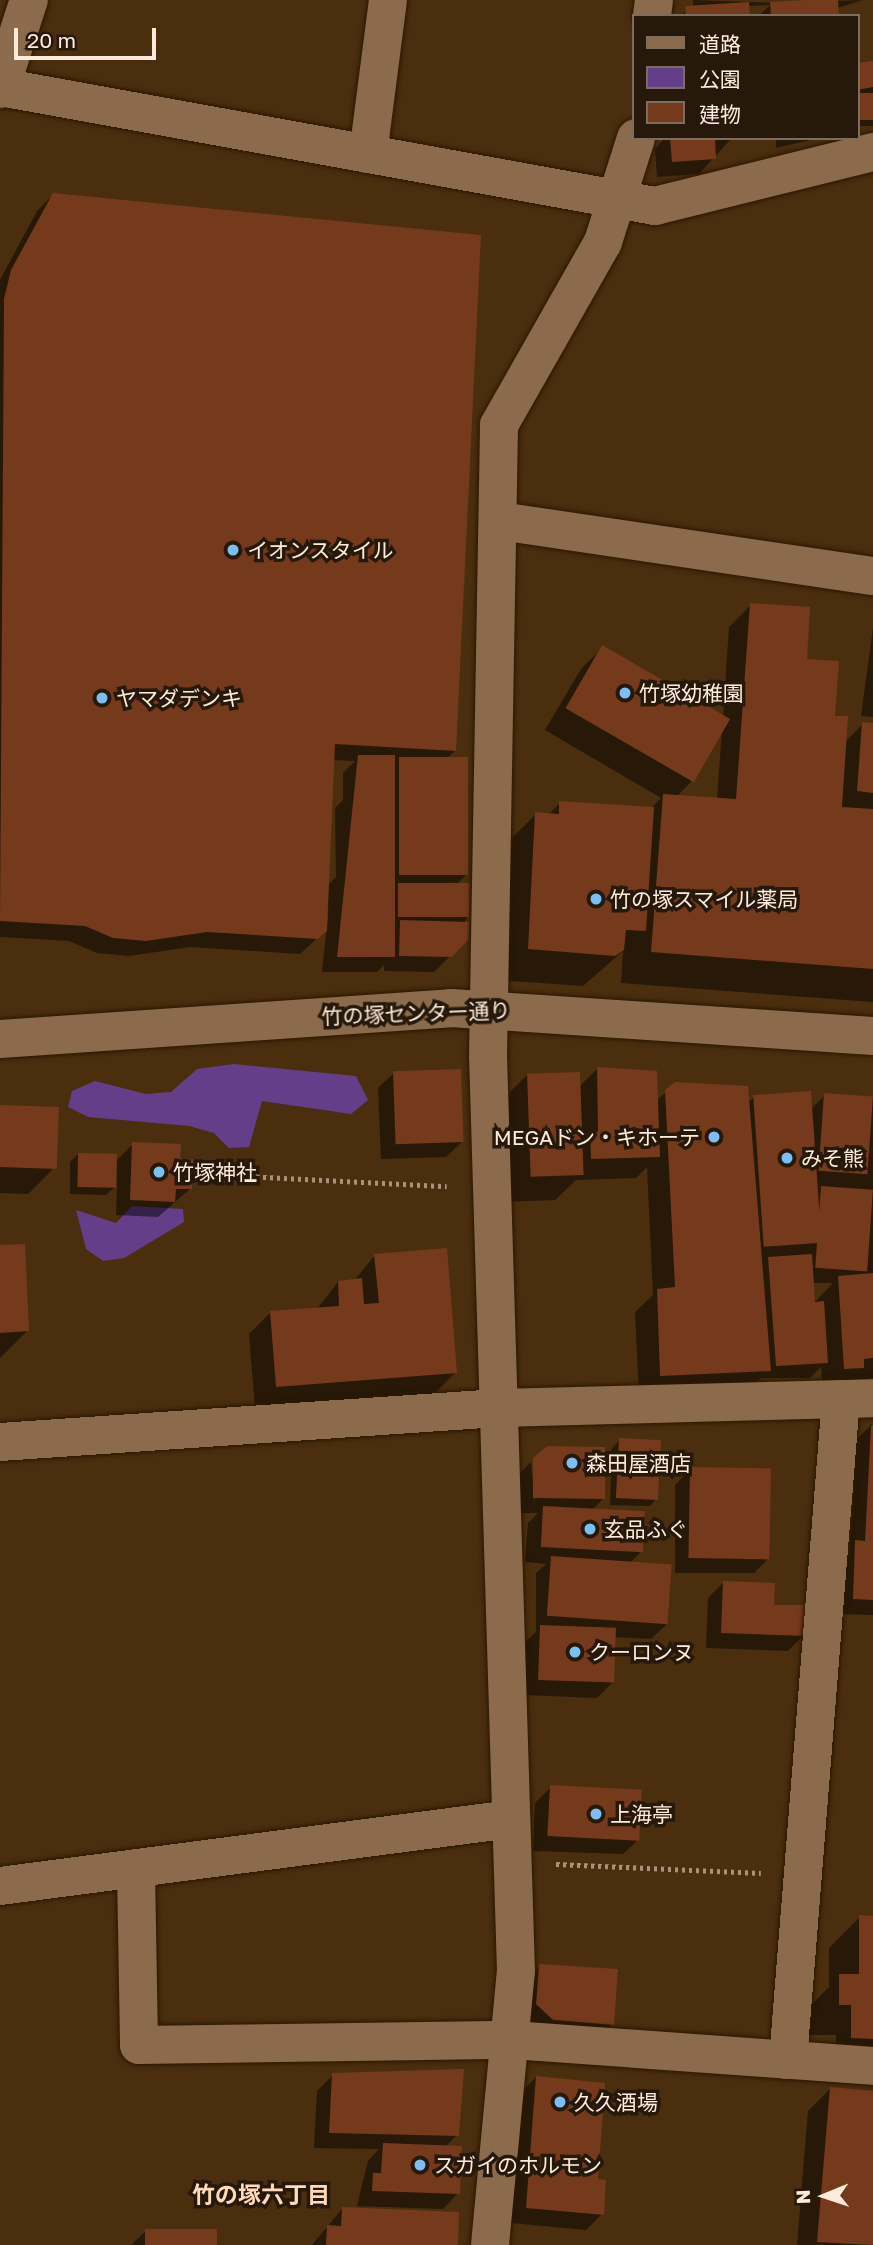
<!DOCTYPE html>
<html>
<head>
<meta charset="utf-8">
<style>
	body { margin:0 }
	#map { position:relative; width:873px; height:2245px; overflow:hidden; background:#4a2e0e; font-family:"Golos Text","Noto Sans JP",sans-serif }
	div>[style] { position:absolute }
	.green>* { inset:0; background:#643e89 }
	.shadow>* { inset:0; background:#0007; transform-origin:0 0 }
	.building>* { inset:0; background:#753a1c; transform-origin:0 0 }
	.path>* { height:4.5px; margin-top:-2.25px; transform-origin:0; background:repeating-linear-gradient(90deg,#a9927a 0 3.5px,transparent 0 7px) }
	.roads { filter:drop-shadow(0 0 2px #2c1701) drop-shadow(0 0 2px #2c1701) }
	.minor>* { height:38px; margin:-19px; padding:0 19px; transform-origin:19px; border-radius:19px; background:#8b6b4b }
	.tertiary>* { height:38px; margin:-19px; padding:0 19px; transform-origin:19px; border-radius:19px; background:#8b6b4b }
	.dots>* { width:19px; height:19px; translate:-50% -50%; box-sizing:border-box; border:4px solid #26190c; border-radius:50% }
	span { translate:-50% -50%; white-space:nowrap; text-align:center; line-height:1.15; -webkit-text-stroke:7px #26190c; paint-order:stroke }
	.poi-label { font-size:21px; color:#feebda }
	.left { translate:0 -50%; text-align:left }
	.right { translate:-100% -50%; text-align:right }
	.street-label { font-size:21px; color:#feebda }
	.neighbourhood-label { font-size:23px; color:#fedab7; font-weight:700 }
	.legend { position:absolute; left:632px; top:14px; width:228px; height:126px; box-sizing:border-box; background:#26190c; border:2px solid #7c6d5e; margin:0; padding:9px 12px; list-style:none; font-size:21px; color:#feebda }
	.legend li { display:flex; align-items:center; gap:14px; height:35px }
	.legend b { width:35px; border:2px solid #7c6d5e }
	.north { position:absolute; left:789px; top:2161px; width:70px; height:70px; -webkit-text-stroke:5px #26190c; paint-order:stroke; rotate:268deg; font-size:19px; font-weight:700; line-height:28px; text-align:center; color:#feebda }
	.north::after { content:''; display:block; margin:auto; width:24px; height:32px; background:#feebda; clip-path:polygon(50% 0,100% 100%,50% 72%,0 100%) }
	.scale { position:absolute; left:14px; top:28px; width:142px; height:32px; box-sizing:border-box; border:4px solid #feebda; border-top:0; padding-left:9px; font-size:21px; line-height:24px; white-space:nowrap; color:#feebda; -webkit-text-stroke:5px #26190c; paint-order:stroke }
</style>
</head>
<body>
<div id="map">
	<div class="green">
		<div style="clip-path:polygon(234px 1064px,356px 1076px,368px 1100px,351px 1114px,262px 1101px,249px 1147px,229px 1148px,214px 1133px,189px 1126px,88px 1117px,68px 1107px,72px 1091px,95px 1081px,146px 1094px,171px 1092px,197px 1069px)"></div>
		<div style="clip-path:polygon(132px 1206px,183px 1209px,184px 1222px,124px 1258px,103px 1261px,86px 1249px,76px 1210px,116px 1223px)"></div>
	</div>
	<div class="shadow">
		<div style="clip-path:polygon(693px 0,780px 3px,863px 0,837px 8px,837px 16px,759px 16px,770px 5px,747px 6px,748px 16px,679px 16px,693px 7px)"></div>
		<div style="left:873px;top:63px;width:63px;height:16px;rotate:90deg"></div>
		<div style="clip-path:polygon(665px 138px,732px 138px,699px 174px,657px 177px,655px 149px)"></div>
		<div style="clip-path:polygon(776px 138px,820px 138px,776px 148px)"></div>
		<div style="clip-path:polygon(evenodd,53px 195px,455px 751px,446px 759px,466px 875px,456px 885px,467px 917px,450px 956px,434px 972px,384px 971px,384px 965px,377px 972px,322px 972px,329px 905px,325px 931px,300px 954px,190px 947px,129px 956px,97px 953px,69px 941px,0 937px,0 280px,37px 211px,53px 195px,332px 760px,355px 761px,343px 773px,343px 800px,335px 808px,336px 877px,327px 886px,332px 760px)"></div>
		<div style="clip-path:polygon(evenodd,751px 605px,805px 660px,844px 743px,863px 724px,873px 725px,873px 1002px,621px 983px,623px 951px,583px 986px,498px 980px,505px 845px,536px 814px,548px 815px,560px 803px,650px 809px,661px 798px,545px 730px,581px 669px,603px 647px,723px 717px,729px 627px,751px 605px,722px 729px,717px 799px,677px 796px,691px 782px,722px 729px)"></div>
		<div style="clip-path:polygon(873px 628px,873px 717px,861px 716px)"></div>
		<div style="clip-path:polygon(evenodd,597px 1069px,656px 1101px,667px 1091px,748px 1103px,754px 1097px,810px 1110px,825px 1095px,873px 1098px,873px 1378px,823px 1390px,821px 1367px,810px 1378px,761px 1378px,747px 1392px,639px 1397px,635px 1312px,653px 1295px,647px 1167px,636px 1178px,576px 1180px,555px 1200px,504px 1202px,501px 1101px,527px 1075px,579px 1087px,597px 1069px,812px 1283px,833px 1283px,813px 1304px,812px 1283px)"></div>
		<div style="clip-path:polygon(394px 1073px,462px 1142px,446px 1157px,381px 1159px,378px 1088px)"></div>
		<div style="clip-path:polygon(0 1107px,54px 1168px,28px 1194px,0 1193px)"></div>
		<div style="clip-path:polygon(133px 1144px,178px 1160px,191px 1188px,158px 1217px,116px 1215px,117px 1185px,106px 1195px,70px 1194px,70px 1162px,78px 1154px,115px 1162px)"></div>
		<div style="clip-path:polygon(0 1247px,28px 1330px,0 1358px)"></div>
		<div style="clip-path:polygon(375px 1255px,455px 1373px,433px 1395px,255px 1408px,249px 1334px,271px 1312px,317px 1309px,338px 1282px,354px 1281px)"></div>
		<div style="clip-path:polygon(872px 1424px,873px 1615px,838px 1614px,840px 1558px,850px 1548px,856px 1440px)"></div>
		<div style="clip-path:polygon(620px 1440px,657px 1498px,650px 1506px,610px 1505px,612px 1448px)"></div>
		<div style="clip-path:polygon(534px 1459px,604px 1498px,591px 1511px,640px 1553px,630px 1563px,667px 1624px,651px 1639px,614px 1637px,613px 1682px,597px 1698px,524px 1695px,525px 1642px,536px 1632px,536px 1573px,546px 1564px,525px 1562px,528px 1523px,538px 1513px,518px 1513px,518px 1475px,531px 1462px,535px 1507px)"></div>
		<div style="clip-path:polygon(690px 1469px,770px 1557px,754px 1573px,675px 1573px,675px 1485px)"></div>
		<div style="clip-path:polygon(723px 1583px,772px 1606px,804px 1635px,788px 1651px,706px 1648px,708px 1598px)"></div>
		<div style="clip-path:polygon(551px 1787px,639px 1839px,623px 1854px,533px 1851px,535px 1803px)"></div>
		<div style="clip-path:polygon(860px 1917px,873px 1917px,873px 2054px,836px 2053px,836px 2035px,808px 2035px,809px 2007px,829px 1987px,829px 1948px)"></div>
		<div style="clip-path:polygon(540px 1966px,612px 2024px,596px 2040px,521px 2020px,524px 1982px)"></div>
		<div style="clip-path:polygon(333px 2075px,457px 2135px,445px 2147px,458px 2193px,443px 2209px,357px 2206px,368px 2161px,379px 2149px,314px 2148px,317px 2091px)"></div>
		<div style="clip-path:polygon(536px 2077px,602px 2214px,586px 2230px,511px 2223px,521px 2093px)"></div>
		<div style="clip-path:polygon(830px 2089px,873px 2093px,873px 2245px,797px 2245px,808px 2111px)"></div>
		<div style="clip-path:polygon(342px 2209px,456px 2245px,312px 2245px)"></div>
		<div style="clip-path:polygon(146px 2231px,215px 2245px,131px 2245px)"></div>
	</div>
	<div class="building">
		<div style="clip-path:polygon(806px 0,838px 0,839px 16px,771px 16px,770px 2px)"></div>
		<div style="clip-path:polygon(749px 2px,750px 16px,685px 16px,686px 6px)"></div>
		<div style="clip-path:polygon(873px 61px,873px 87px,857px 90px,857px 63px)"></div>
		<div style="left:873px;top:93px;width:27px;height:16px;rotate:90deg"></div>
		<div style="clip-path:polygon(670px 138px,715px 138px,716px 159px,672px 162px)"></div>
		<div style="clip-path:polygon(53px 193px,481px 235px,456px 751px,335px 744px,327px 931px,318px 939px,207px 932px,146px 941px,113px 938px,85px 926px,0 921px,4px 299px,11px 270px)"></div>
		<div style="clip-path:polygon(750px 603px,810px 607px,807px 659px,839px 661px,835px 716px,848px 716px,842px 807px,873px 809px,873px 969px,651px 952px,663px 794px,736px 799px)"></div>
		<div style="left:602px;top:645px;width:148px;height:73px;rotate:30deg"></div>
		<div style="clip-path:polygon(862px 722px,873px 723px,873px 793px,857px 791px)"></div>
		<div style="clip-path:polygon(358px 755px,395px 755px,395px 957px,337px 957px)"></div>
		<div style="left:399px;top:757px;width:69px;height:118px"></div>
		<div style="clip-path:polygon(559px 801px,654px 807px,646px 931px,626px 930px,624px 950px,615px 956px,528px 949px,535px 812px,559px 814px)"></div>
		<div style="left:398px;top:883px;width:71px;height:34px"></div>
		<div style="clip-path:polygon(400px 920px,469px 922px,468px 940px,452px 957px,399px 956px)"></div>
		<div style="clip-path:polygon(597px 1067px,657px 1071px,660px 1157px,591px 1159px,590px 1132px,598px 1132px)"></div>
		<div style="left:461px;top:1069px;width:73px;height:68px;rotate:88deg"></div>
		<div style="left:580px;top:1072px;width:103px;height:53px;rotate:88deg"></div>
		<div style="clip-path:polygon(675px 1082px,748px 1086px,771px 1371px,660px 1376px,657px 1289px,675px 1287px,665px 1090px)"></div>
		<div style="left:811px;top:1091px;width:152px;height:58px;rotate:86deg"></div>
		<div style="left:824px;top:1093px;width:49px;height:78px;rotate:4deg"></div>
		<div style="left:0;top:1105px;width:59px;height:62px;rotate:2deg"></div>
		<div style="clip-path:polygon(132px 1142px,181px 1144px,180px 1158px,193px 1159px,192px 1189px,176px 1189px,175px 1202px,130px 1200px)"></div>
		<div style="left:78px;top:1153px;width:39px;height:34px;rotate:1deg"></div>
		<div style="left:821px;top:1186px;width:52px;height:82px;rotate:4deg"></div>
		<div style="clip-path:polygon(25px 1244px,29px 1331px,0 1333px,0 1245px)"></div>
		<div style="clip-path:polygon(447px 1248px,457px 1373px,276px 1387px,270px 1311px,339px 1306px,338px 1281px,362px 1278px,364px 1304px,379px 1303px,374px 1254px)"></div>
		<div style="clip-path:polygon(812px 1254px,815px 1302px,824px 1301px,828px 1363px,776px 1366px,768px 1257px)"></div>
		<div style="clip-path:polygon(873px 1273px,873px 1358px,864px 1359px,864px 1368px,844px 1369px,838px 1276px)"></div>
		<div style="clip-path:polygon(871px 1426px,873px 1426px,873px 1600px,853px 1599px,855px 1540px,865px 1541px)"></div>
		<div style="left:619px;top:1438px;width:42px;height:60px;rotate:3deg"></div>
		<div style="clip-path:polygon(547px 1446px,605px 1447px,605px 1499px,533px 1498px,533px 1458px)"></div>
		<div style="left:690px;top:1467px;width:81px;height:91px;rotate:1deg"></div>
		<div style="left:543px;top:1506px;width:102px;height:41px;rotate:3deg"></div>
		<div style="left:551px;top:1556px;width:121px;height:60px;rotate:4deg"></div>
		<div style="clip-path:polygon(723px 1581px,775px 1583px,774px 1605px,807px 1605px,806px 1636px,721px 1633px)"></div>
		<div style="left:540px;top:1625px;width:76px;height:55px;rotate:2deg"></div>
		<div style="left:550px;top:1785px;width:92px;height:51px;rotate:3deg"></div>
		<div style="clip-path:polygon(859px 1915px,873px 1916px,873px 2039px,851px 2038px,851px 2005px,839px 2005px,839px 1974px,859px 1974px)"></div>
		<div style="clip-path:polygon(539px 1964px,618px 1969px,614px 2025px,553px 2020px,536px 2004px)"></div>
		<div style="clip-path:polygon(464px 2069px,459px 2136px,329px 2133px,332px 2073px)"></div>
		<div style="clip-path:polygon(536px 2076px,605px 2083px,598px 2179px,606px 2180px,604px 2215px,526px 2208px)"></div>
		<div style="clip-path:polygon(830px 2087px,873px 2091px,873px 2245px,817px 2242px)"></div>
		<div style="clip-path:polygon(383px 2143px,462px 2146px,460px 2194px,372px 2191px,373px 2173px,381px 2173px)"></div>
		<div style="clip-path:polygon(342px 2207px,459px 2212px,458px 2245px,326px 2245px,327px 2225px,341px 2226px)"></div>
		<div style="left:145px;top:2229px;width:72px;height:16px"></div>
	</div>
	<div class="path">
		<div style="left:207px;top:1174px;width:240px;rotate:2.9deg"></div>
		<div style="left:556px;top:1864px;width:205px;rotate:2.5deg"></div>
	</div>
	<div class="roads">
		<div class="minor">
			<div style="left:652px;top:16px;width:16px;rotate:-83deg"></div>
			<div style="left:0;top:87px;width:666px;rotate:10.3deg"></div>
			<div style="left:655px;top:206px;width:225px;rotate:-13.9deg"></div>
			<div style="left:368px;top:154px;width:155px;rotate:-82.6deg"></div>
			<div style="left:500px;top:521px;width:377px;rotate:8.4deg"></div>
			<div style="left:0;top:1442px;width:500px;rotate:-3.9deg"></div>
			<div style="left:499px;top:1408px;width:374px;rotate:-1.5deg"></div>
			<div style="left:136px;top:1871px;width:174px;rotate:89deg"></div>
			<div style="left:139px;top:2045px;width:373px;rotate:-0.8deg"></div>
			<div style="left:512px;top:2040px;width:362px;rotate:4.1deg"></div>
			<div style="left:0;top:1886px;width:515px;rotate:-7.47deg"></div>
			<div style="left:788px;top:2060px;width:663px;rotate:-85.42deg"></div>
			<div style="left:490px;top:2245px;width:274px;rotate:-84.6deg"></div>
			<div style="left:516px;top:1972px;width:915px;rotate:-91.75deg"></div>
			<div style="left:488px;top:1057px;width:632px;rotate:-89deg"></div>
			<div style="left:499px;top:425px;width:210px;rotate:-60.4deg"></div>
			<div style="left:603px;top:242px;width:109px;rotate:-72.4deg"></div>
		</div>
		<div class="tertiary">
			<div style="left:0;top:89px;width:94px;rotate:-72deg"></div>
			<div style="left:0;top:1039px;width:452px;rotate:-3.9deg"></div>
			<div style="left:451px;top:1008px;width:423px;rotate:3.8deg"></div>
		</div>
	</div>
	<div class="dots">
		<div style="left:233px;top:550px;background:#7bbef8"></div>
		<div style="left:625px;top:693px;background:#7bbef8"></div>
		<div style="left:102px;top:698px;background:#7bbef8"></div>
		<div style="left:596px;top:899px;background:#7bbef8"></div>
		<div style="left:714px;top:1137px;background:#7bbef8"></div>
		<div style="left:787px;top:1158px;background:#7bbef8"></div>
		<div style="left:159px;top:1172px;background:#7bbef8"></div>
		<div style="left:572px;top:1463px;background:#7bbef8"></div>
		<div style="left:590px;top:1529px;background:#7bbef8"></div>
		<div style="left:575px;top:1652px;background:#7bbef8"></div>
		<div style="left:596px;top:1814px;background:#7bbef8"></div>
		<div style="left:560px;top:2102px;background:#7bbef8"></div>
		<div style="left:420px;top:2165px;background:#7bbef8"></div>
	</div>
	<div class="poi-label">
		<span class="left" style="left:247px;top:550px">イオンスタイル</span>
		<span class="left" style="left:639px;top:693px">竹塚幼稚園</span>
		<span class="left" style="left:116px;top:698px">ヤマダデンキ</span>
		<span class="left" style="left:610px;top:899px">竹の塚スマイル薬局</span>
		<span class="right" style="left:700px;top:1137px">MEGAドン・キホーテ</span>
		<span class="left" style="left:801px;top:1158px">みそ熊</span>
		<span class="left" style="left:173px;top:1172px">竹塚神社</span>
		<span class="left" style="left:586px;top:1463px">森田屋酒店</span>
		<span class="left" style="left:604px;top:1529px">玄品ふぐ</span>
		<span class="left" style="left:589px;top:1652px">クーロンヌ</span>
		<span class="left" style="left:610px;top:1814px">上海亭</span>
		<span class="left" style="left:574px;top:2102px">久久酒場</span>
		<span class="left" style="left:434px;top:2165px">スガイのホルモン</span>
	</div>
	<div class="street-label">
		<span style="left:416px;top:1013px;rotate:-2deg">竹の塚センター通り</span>
	</div>
	<div class="neighbourhood-label">
		<span style="left:261px;top:2194px">竹の塚六丁目</span>
	</div>
	<ul class="legend">
	<li><b style="height:9px;background:#8b6b4b"></b>道路</li>
	<li><b style="height:19px;background:#643e89"></b>公園</li>
	<li><b style="height:19px;background:#753a1c"></b>建物</li>
	</ul>
	<div class="north">N</div>
	<div class="scale">20 m</div>
</div>
</body>
</html>
